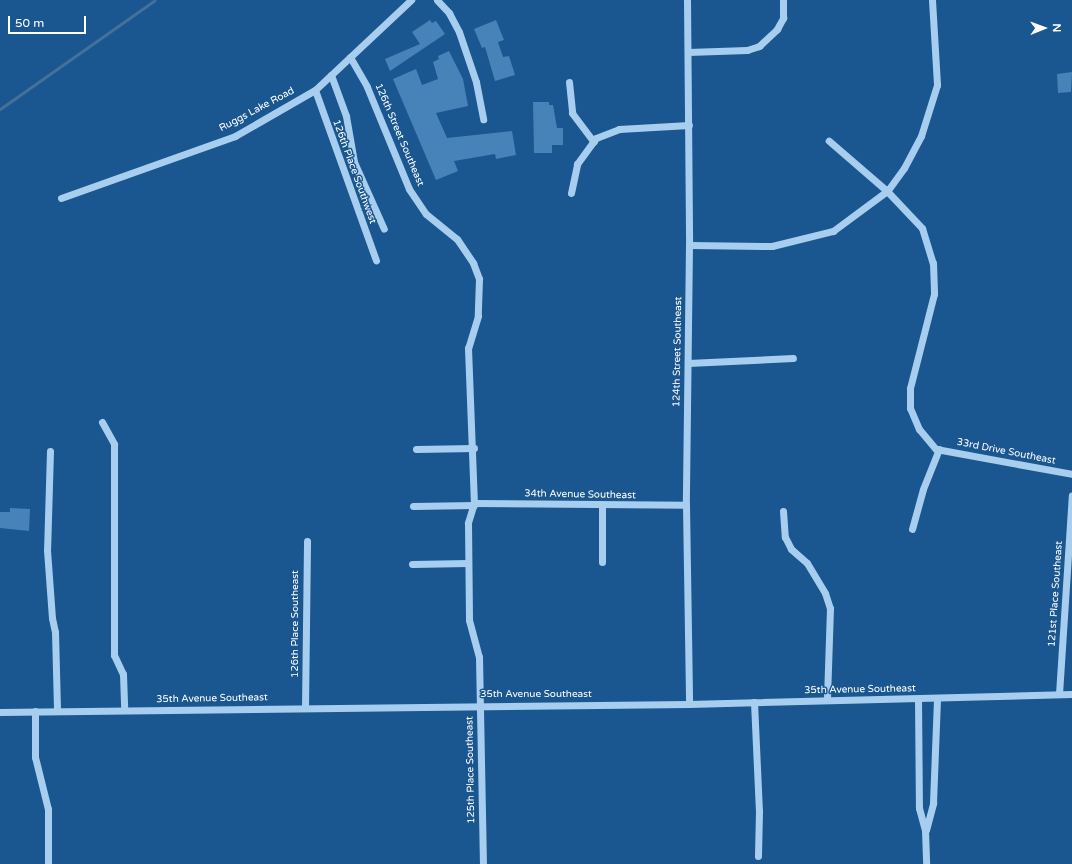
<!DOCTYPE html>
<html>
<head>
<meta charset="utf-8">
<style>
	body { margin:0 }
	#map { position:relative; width:1072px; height:864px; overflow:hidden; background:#1a5790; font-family:"Varela Round",sans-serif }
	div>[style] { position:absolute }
	.stream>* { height:3px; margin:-1.5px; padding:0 1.5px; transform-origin:1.5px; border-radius:1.5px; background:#45709a }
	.building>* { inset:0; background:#4783b9 }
	.minor>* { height:7px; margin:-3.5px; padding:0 3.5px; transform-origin:3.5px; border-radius:3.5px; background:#a8ceef }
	span { translate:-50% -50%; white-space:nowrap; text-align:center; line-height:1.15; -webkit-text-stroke:3px #1a5790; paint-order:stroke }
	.street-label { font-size:10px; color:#fff }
	.north { position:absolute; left:1024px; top:8px; width:40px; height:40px; -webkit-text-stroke:3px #1a5790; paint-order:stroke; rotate:89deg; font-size:11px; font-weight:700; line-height:16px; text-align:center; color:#fff }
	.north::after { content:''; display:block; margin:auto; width:14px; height:18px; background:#fff; clip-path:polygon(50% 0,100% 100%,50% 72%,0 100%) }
	.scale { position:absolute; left:8px; top:16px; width:78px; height:18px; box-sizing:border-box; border:2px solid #fff; border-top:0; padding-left:5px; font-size:12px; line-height:14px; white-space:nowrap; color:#fff; -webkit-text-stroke:3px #1a5790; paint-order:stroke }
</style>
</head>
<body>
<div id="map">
	<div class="stream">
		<div style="left:0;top:109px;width:189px;rotate:-35.1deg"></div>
	</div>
	<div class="building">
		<div style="clip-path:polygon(430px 20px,432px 23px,436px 21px,445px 34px,390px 71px,385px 59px,420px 44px,412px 32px)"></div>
		<div style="clip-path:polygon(496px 20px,504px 40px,498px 42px,503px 57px,509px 56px,515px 75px,495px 81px,485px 47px,482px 48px,474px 29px)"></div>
		<div style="clip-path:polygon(449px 51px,463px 79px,468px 106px,436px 113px,447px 138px,512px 131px,516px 155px,496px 159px,495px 154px,454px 161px,458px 171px,436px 180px,393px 79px,416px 69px,422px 85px,438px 79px,433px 62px,439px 59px,438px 56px)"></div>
		<div style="clip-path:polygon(1072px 72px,1071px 92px,1058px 93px,1057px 74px)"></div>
		<div style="clip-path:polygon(533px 102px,549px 102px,549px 105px,553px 105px,557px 128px,563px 128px,563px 145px,552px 145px,552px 153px,534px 153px)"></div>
		<div style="clip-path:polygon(10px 508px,30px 509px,29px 531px,0 528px,0 512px,10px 512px)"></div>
	</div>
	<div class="minor">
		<div style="left:437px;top:0;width:18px;rotate:47deg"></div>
		<div style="left:449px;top:13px;width:21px;rotate:62deg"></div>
		<div style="left:459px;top:32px;width:53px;rotate:71.2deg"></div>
		<div style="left:476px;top:82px;width:38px;rotate:79deg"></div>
		<div style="left:687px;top:0;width:245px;rotate:89.5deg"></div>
		<div style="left:689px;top:245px;width:260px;rotate:90.7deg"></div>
		<div style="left:686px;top:505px;width:199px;rotate:89.1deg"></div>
		<div style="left:932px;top:0;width:85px;rotate:86.6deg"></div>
		<div style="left:937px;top:85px;width:53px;rotate:107.4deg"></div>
		<div style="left:921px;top:136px;width:36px;rotate:118deg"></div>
		<div style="left:904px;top:168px;width:29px;rotate:126deg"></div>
		<div style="left:887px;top:191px;width:51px;rotate:46.6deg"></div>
		<div style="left:922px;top:228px;width:37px;rotate:73deg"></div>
		<div style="left:933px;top:263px;width:31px;rotate:88deg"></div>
		<div style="left:934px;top:294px;width:97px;rotate:104.3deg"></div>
		<div style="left:910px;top:388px;width:20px;rotate:90deg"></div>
		<div style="left:910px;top:408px;width:23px;rotate:67deg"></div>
		<div style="left:919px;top:429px;width:26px;rotate:50deg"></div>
		<div style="left:936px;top:449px;width:138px;rotate:10.4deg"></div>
		<div style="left:688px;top:52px;width:59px;rotate:-1.9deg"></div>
		<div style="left:747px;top:50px;width:13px;rotate:-18deg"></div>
		<div style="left:759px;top:46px;width:25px;rotate:-43deg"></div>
		<div style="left:777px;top:29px;width:13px;rotate:-61deg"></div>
		<div style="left:783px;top:18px;width:18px;rotate:-90deg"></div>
		<div style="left:350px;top:57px;width:34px;rotate:60deg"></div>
		<div style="left:367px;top:87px;width:110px;rotate:67.6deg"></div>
		<div style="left:409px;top:189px;width:30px;rotate:56deg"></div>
		<div style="left:426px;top:214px;width:40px;rotate:39deg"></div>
		<div style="left:457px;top:239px;width:29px;rotate:56deg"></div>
		<div style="left:473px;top:263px;width:17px;rotate:69deg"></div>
		<div style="left:479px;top:279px;width:37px;rotate:92deg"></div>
		<div style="left:478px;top:316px;width:34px;rotate:107deg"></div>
		<div style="left:468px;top:348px;width:155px;rotate:87.8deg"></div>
		<div style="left:474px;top:503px;width:21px;rotate:107deg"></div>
		<div style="left:468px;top:523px;width:97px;rotate:89.4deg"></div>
		<div style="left:469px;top:620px;width:38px;rotate:75deg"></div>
		<div style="left:479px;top:657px;width:207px;rotate:88.9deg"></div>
		<div style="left:331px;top:75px;width:44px;rotate:69.9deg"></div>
		<div style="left:346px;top:116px;width:47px;rotate:80.1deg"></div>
		<div style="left:354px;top:162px;width:73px;rotate:65.9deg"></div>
		<div style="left:569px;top:82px;width:31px;rotate:84deg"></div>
		<div style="left:572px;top:113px;width:36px;rotate:53deg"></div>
		<div style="left:315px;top:90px;width:181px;rotate:70.3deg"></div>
		<div style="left:571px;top:193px;width:30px;rotate:-78deg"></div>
		<div style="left:577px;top:164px;width:32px;rotate:-54deg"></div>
		<div style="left:596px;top:138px;width:25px;rotate:-21deg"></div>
		<div style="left:619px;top:129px;width:70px;rotate:-3.3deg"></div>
		<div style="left:61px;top:198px;width:185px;rotate:-19.6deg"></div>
		<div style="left:235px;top:136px;width:92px;rotate:-29.9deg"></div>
		<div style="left:315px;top:90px;width:132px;rotate:-43.2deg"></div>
		<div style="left:689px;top:245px;width:83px;rotate:0.7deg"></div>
		<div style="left:772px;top:246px;width:63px;rotate:-13.8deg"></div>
		<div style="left:833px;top:231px;width:67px;rotate:-36.5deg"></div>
		<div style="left:887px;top:191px;width:77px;rotate:-139.2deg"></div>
		<div style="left:688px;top:363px;width:105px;rotate:-2.7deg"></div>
		<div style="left:102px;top:422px;width:25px;rotate:61deg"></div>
		<div style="left:114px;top:444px;width:211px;rotate:90deg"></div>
		<div style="left:114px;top:655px;width:21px;rotate:65deg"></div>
		<div style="left:123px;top:674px;width:36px;rotate:88deg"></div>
		<div style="left:416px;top:449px;width:58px;rotate:-1deg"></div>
		<div style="left:50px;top:451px;width:99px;rotate:91.7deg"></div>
		<div style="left:47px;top:550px;width:68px;rotate:85.8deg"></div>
		<div style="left:52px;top:618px;width:14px;rotate:78deg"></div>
		<div style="left:55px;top:632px;width:79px;rotate:88.5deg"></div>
		<div style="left:474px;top:503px;width:212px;rotate:0.5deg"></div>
		<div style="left:413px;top:506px;width:61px;rotate:-0.9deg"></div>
		<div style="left:783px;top:511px;width:26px;rotate:86deg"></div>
		<div style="left:785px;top:537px;width:13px;rotate:63deg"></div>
		<div style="left:791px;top:549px;width:21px;rotate:41deg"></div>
		<div style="left:807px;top:563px;width:35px;rotate:59deg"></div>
		<div style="left:825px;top:593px;width:16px;rotate:72deg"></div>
		<div style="left:830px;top:608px;width:92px;rotate:91.9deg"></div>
		<div style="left:912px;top:529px;width:41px;rotate:-74.6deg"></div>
		<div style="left:923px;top:489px;width:43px;rotate:-68.2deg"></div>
		<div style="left:602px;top:562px;width:56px;rotate:-90deg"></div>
		<div style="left:412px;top:564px;width:56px;rotate:-1deg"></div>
		<div style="left:1059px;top:694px;width:199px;rotate:-86.3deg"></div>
		<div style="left:918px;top:699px;width:109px;rotate:89.5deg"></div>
		<div style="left:919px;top:808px;width:23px;rotate:75deg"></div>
		<div style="left:925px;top:830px;width:34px;rotate:88deg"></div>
		<div style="left:754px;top:702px;width:109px;rotate:87.4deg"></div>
		<div style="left:759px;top:811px;width:45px;rotate:91.3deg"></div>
		<div style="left:305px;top:708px;width:167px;rotate:-89.3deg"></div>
		<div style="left:35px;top:711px;width:46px;rotate:90deg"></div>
		<div style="left:35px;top:757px;width:54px;rotate:76deg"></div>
		<div style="left:48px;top:809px;width:55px;rotate:90deg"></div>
		<div style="left:0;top:712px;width:689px;rotate:-0.67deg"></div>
		<div style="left:689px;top:704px;width:383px;rotate:-1.5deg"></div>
		<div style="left:926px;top:830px;width:28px;rotate:-75deg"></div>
		<div style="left:933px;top:803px;width:105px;rotate:-87.8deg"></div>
	</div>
	<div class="street-label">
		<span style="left:257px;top:110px;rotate:-28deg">Ruggs Lake Road</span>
		<span style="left:399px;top:135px;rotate:67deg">126th Street Southeast</span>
		<span style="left:354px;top:172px;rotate:70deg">126th Place Southwest</span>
		<span style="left:678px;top:352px;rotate:-89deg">124th Street Southeast</span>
		<span style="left:1006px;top:452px;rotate:11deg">33rd Drive Southeast</span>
		<span style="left:580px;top:495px;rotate:1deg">34th Avenue Southeast</span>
		<span style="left:1056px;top:594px;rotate:-86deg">121st Place Southeast</span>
		<span style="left:296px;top:624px;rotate:-90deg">126th Place Southeast</span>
		<span style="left:860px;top:690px;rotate:-1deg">35th Avenue Southeast</span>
		<span style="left:536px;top:695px">35th Avenue Southeast</span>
		<span style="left:212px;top:699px;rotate:-1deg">35th Avenue Southeast</span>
		<span style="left:471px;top:770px;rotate:-91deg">125th Place Southeast</span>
	</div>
	<div class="north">N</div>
	<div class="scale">50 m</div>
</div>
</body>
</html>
